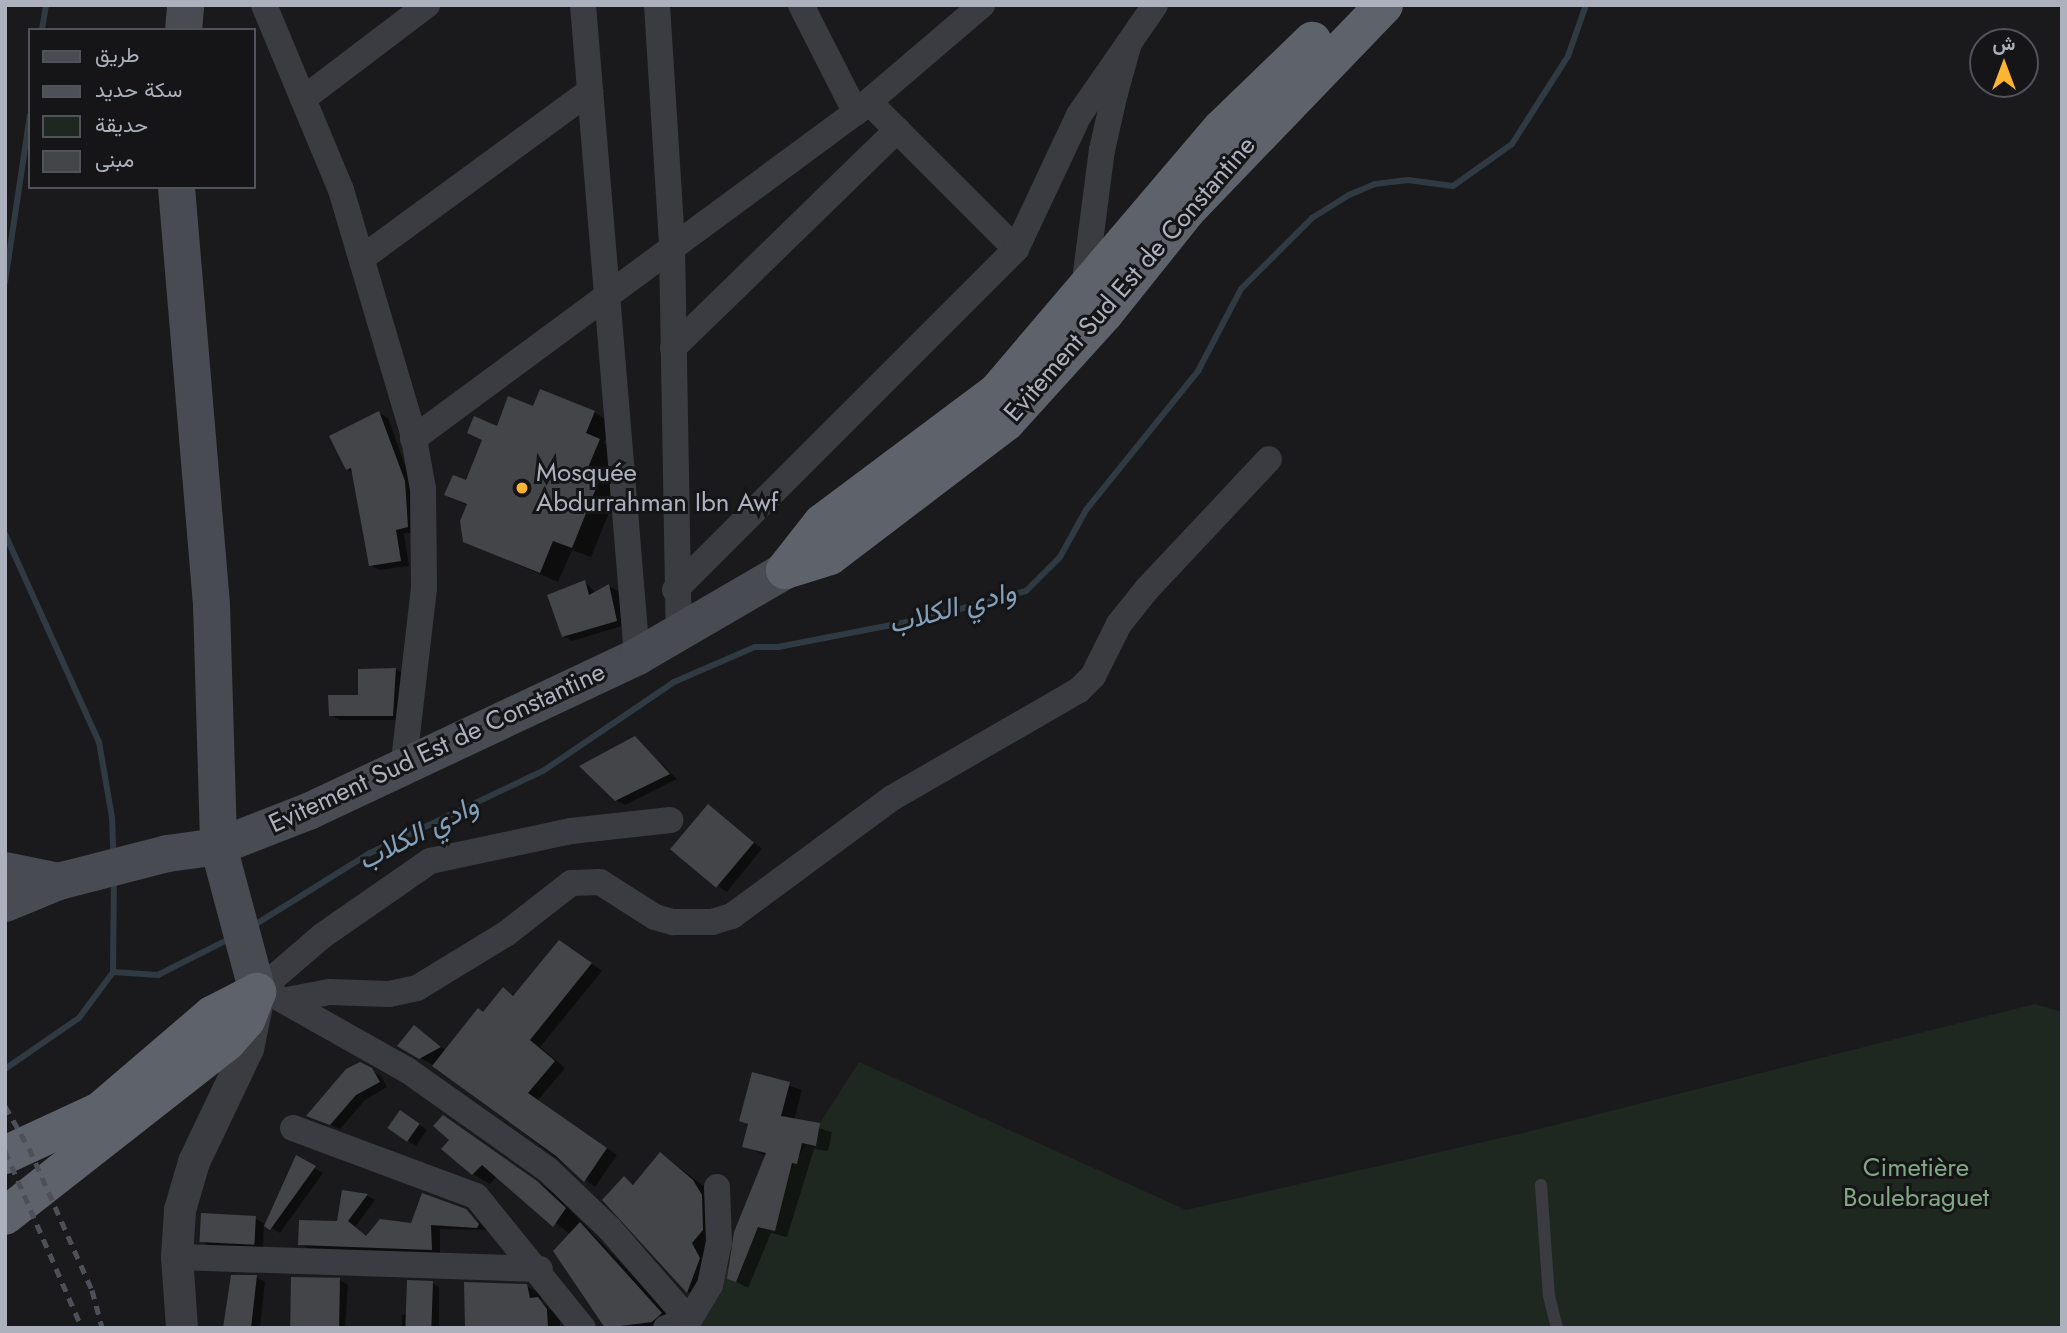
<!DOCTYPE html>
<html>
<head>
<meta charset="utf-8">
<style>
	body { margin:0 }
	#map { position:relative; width:2067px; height:1333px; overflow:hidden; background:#1a1a1c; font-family:Jost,Vazirmatn,sans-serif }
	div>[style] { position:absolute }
	.green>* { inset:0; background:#1f2820 }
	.shadow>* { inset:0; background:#0007; transform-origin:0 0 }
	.stream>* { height:6px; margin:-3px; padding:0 3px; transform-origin:3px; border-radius:3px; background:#2f3a42 }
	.building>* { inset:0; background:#444549; transform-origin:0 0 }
	.service>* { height:12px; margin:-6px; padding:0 6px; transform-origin:6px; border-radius:6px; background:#3b3c42 }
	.minor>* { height:26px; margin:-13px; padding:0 13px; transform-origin:13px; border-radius:13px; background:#3b3c42 }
	.tertiary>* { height:32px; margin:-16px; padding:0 16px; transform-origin:16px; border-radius:16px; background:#3b3c42 }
	.secondary>* { height:37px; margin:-18.5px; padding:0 18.5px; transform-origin:18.5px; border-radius:18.5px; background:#484b52 }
	.trunk>* { height:38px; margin:-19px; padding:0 19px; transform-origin:19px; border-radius:19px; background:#5e626a }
	.rail>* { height:5px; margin-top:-2.5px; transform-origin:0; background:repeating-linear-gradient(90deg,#4d5057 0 9px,transparent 0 16px) }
	.dots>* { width:19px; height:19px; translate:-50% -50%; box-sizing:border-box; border:4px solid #151518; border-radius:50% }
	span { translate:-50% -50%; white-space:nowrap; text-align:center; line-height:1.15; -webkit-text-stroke:6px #151518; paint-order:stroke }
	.street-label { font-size:26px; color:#acb1bd }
	.poi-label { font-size:26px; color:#acb1bd }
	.left { translate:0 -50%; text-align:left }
	.park-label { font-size:26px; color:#82a883 }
	.water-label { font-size:28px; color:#82a0b9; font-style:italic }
	.frame { position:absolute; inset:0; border:7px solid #acb1bd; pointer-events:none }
	.legend { position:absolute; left:28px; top:28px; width:228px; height:161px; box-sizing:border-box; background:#151518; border:2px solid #51535a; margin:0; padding:9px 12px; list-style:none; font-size:21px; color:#acb1bd }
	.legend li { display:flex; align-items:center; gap:14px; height:35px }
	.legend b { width:35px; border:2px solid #51535a }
	.north { position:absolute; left:1969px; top:28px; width:70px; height:70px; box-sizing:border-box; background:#151518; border:2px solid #51535a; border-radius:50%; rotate:0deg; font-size:19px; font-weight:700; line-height:28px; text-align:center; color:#acb1bd }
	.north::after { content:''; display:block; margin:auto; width:24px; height:32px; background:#fcb432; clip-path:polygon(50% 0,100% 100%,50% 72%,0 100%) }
</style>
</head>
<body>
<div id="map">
	<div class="green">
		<div style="clip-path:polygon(2035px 1004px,2062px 1012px,2062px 1328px,689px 1328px,859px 1062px,1186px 1210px,1523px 1133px)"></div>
	</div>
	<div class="shadow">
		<div style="clip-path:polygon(534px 409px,594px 412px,612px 423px,604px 443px,617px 451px,605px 480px,619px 488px,591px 557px,572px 550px,558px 582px,465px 541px,468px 506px,447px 495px,467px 482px,498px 428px)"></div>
		<div style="clip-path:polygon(379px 413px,388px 418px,413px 488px,416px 532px,404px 534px,409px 566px,379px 570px,370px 565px,353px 473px,347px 469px)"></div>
		<div style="clip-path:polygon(585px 582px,596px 593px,609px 586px,618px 591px,625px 625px,572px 641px,564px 636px)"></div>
		<div style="clip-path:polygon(396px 669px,404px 674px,402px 720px,340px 720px,331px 715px)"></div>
		<div style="clip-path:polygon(635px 738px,677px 779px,625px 805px,616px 800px)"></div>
		<div style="left:709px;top:806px;width:68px;height:56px;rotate:39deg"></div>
		<div style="clip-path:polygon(571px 948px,602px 971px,540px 1047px,565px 1068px,538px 1100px,617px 1155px,595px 1187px,433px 1065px,399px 1046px,414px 1027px,447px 1051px,504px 990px,515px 996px)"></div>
		<div style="clip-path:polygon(360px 1064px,381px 1076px,387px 1087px,365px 1100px,340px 1129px,308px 1115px)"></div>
		<div style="clip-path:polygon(754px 1074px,802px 1090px,794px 1121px,832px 1132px,828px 1151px,814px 1149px,787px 1237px,771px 1233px,748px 1288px,729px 1278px,767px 1156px,744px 1146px,750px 1126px,741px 1121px)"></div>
		<div style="clip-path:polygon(409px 1117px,427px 1130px,416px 1146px,389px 1128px)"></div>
		<div style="clip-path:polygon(443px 1117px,554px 1193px,679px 1324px,675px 1328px,607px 1328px,555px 1251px,571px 1235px,497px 1176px,490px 1184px,473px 1174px)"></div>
		<div style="clip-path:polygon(661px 1154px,710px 1191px,704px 1301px,688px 1292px,604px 1200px,624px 1179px,635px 1185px)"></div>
		<div style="clip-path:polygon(296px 1158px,323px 1173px,280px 1233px,264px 1224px,263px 1248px,210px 1246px,201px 1241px,255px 1218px,266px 1225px)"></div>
		<div style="clip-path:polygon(343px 1192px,368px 1196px,344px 1229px,368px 1196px,375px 1200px,355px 1227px,367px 1237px,466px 1211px,487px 1230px,440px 1229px,440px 1254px,309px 1249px,300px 1244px,338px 1223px)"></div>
		<div style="clip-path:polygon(256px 1277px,265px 1282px,260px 1328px,227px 1328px)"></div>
		<div style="clip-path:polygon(292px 1278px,340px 1280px,348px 1285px,345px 1328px,290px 1328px)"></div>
		<div style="clip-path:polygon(432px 1283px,439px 1287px,439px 1328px,402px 1328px,402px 1315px,408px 1314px)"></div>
		<div style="clip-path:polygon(527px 1286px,540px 1294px,542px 1302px,560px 1318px,560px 1328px,467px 1328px)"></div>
	</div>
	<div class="stream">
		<div style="left:42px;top:30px;width:25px;rotate:-81deg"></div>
		<div style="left:5px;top:282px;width:169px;rotate:-81.5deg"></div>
		<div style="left:5px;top:534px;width:228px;rotate:65.7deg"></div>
		<div style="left:99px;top:742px;width:76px;rotate:80.2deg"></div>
		<div style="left:112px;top:817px;width:37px;rotate:88deg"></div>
		<div style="left:253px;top:926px;width:138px;rotate:-32deg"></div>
		<div style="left:370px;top:853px;width:191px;rotate:-25.4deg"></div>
		<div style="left:543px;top:771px;width:158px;rotate:-34.2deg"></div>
		<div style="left:674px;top:682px;width:88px;rotate:-23.4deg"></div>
		<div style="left:755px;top:647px;width:23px"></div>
		<div style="left:778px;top:647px;width:152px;rotate:-11deg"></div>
		<div style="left:927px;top:618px;width:103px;rotate:-15.3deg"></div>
		<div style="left:1026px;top:591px;width:48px;rotate:-45deg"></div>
		<div style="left:1060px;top:557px;width:54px;rotate:-61deg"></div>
		<div style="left:1086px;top:510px;width:179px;rotate:-51.1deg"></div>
		<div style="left:1198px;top:371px;width:93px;rotate:-62.3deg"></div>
		<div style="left:1241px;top:289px;width:100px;rotate:-45deg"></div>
		<div style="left:1312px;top:218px;width:44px;rotate:-31.9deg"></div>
		<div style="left:1349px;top:195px;width:28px;rotate:-23deg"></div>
		<div style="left:1375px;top:184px;width:33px;rotate:-7deg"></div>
		<div style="left:1408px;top:180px;width:45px;rotate:7.6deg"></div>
		<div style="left:1453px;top:186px;width:72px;rotate:-35.4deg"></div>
		<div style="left:1512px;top:144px;width:104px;rotate:-57.5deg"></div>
		<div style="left:1568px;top:56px;width:54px;rotate:-70.6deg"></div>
		<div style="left:113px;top:972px;width:45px;rotate:3.8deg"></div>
		<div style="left:158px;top:975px;width:82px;rotate:-26.9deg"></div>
		<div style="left:5px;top:1069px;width:90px;rotate:-34.6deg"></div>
		<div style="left:79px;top:1018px;width:57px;rotate:-53.5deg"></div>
		<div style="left:113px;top:972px;width:93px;rotate:-89.4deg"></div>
	</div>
	<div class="building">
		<div style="clip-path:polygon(540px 389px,595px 411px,586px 433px,600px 439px,587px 470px,601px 476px,572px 548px,553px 541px,540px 573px,463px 542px,460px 521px,467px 504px,444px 495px,453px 475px,466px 480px,482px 440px,467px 433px,474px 416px,497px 426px,508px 396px,533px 406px)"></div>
		<div style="clip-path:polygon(379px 411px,405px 481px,408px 527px,396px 530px,401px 561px,369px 566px,351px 468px,346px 470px,329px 436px)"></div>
		<div style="clip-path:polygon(585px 580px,589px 595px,609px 584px,617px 621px,562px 637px,547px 595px)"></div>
		<div style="clip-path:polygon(396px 668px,393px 716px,329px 716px,328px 695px,358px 695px,358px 669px)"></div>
		<div style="clip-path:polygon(635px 736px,670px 774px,615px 801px,579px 766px)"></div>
		<div style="left:708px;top:804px;width:60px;height:59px;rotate:40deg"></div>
		<div style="clip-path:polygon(559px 940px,592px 963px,530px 1040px,555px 1061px,528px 1093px,607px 1148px,584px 1182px,556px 1156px,432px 1066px,478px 1008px,483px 1012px,503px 987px,513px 996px)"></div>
		<div style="clip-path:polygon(414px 1025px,441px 1047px,419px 1059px,397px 1046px)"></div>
		<div style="clip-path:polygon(360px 1062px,372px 1068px,380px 1082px,356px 1095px,330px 1125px,306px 1116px,346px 1069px)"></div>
		<div style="clip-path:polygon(752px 1072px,790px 1082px,781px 1116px,820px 1123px,816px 1146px,802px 1143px,797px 1164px,792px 1163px,775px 1231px,758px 1227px,736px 1282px,727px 1279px,734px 1232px,766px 1153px,742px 1147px,748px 1124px,739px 1121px)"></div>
		<div style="left:400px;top:1110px;width:24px;height:22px;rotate:35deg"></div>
		<div style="clip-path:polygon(443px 1115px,537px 1181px,566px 1208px,553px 1227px,482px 1165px,472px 1175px,441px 1149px,449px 1140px,433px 1126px)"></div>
		<div style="clip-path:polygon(660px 1152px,693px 1180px,702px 1195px,703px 1230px,692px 1243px,700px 1258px,687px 1293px,602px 1200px,624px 1176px,633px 1185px)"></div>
		<div style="clip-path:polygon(296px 1155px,316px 1166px,270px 1230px,264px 1226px)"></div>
		<div style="clip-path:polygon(342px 1190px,368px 1194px,348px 1221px,366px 1236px,380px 1219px,411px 1223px,422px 1193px,466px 1209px,479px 1224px,477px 1228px,431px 1225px,432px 1250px,298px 1245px,299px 1220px,337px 1221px)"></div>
		<div style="left:201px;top:1213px;width:55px;height:29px;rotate:3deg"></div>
		<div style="clip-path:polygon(580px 1222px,662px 1313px,652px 1322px,605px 1328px,553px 1251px)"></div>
		<div style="clip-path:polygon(231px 1275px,257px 1275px,251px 1328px,223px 1328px)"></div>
		<div style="left:291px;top:1277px;width:49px;height:51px;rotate:1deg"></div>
		<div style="left:407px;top:1280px;width:26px;height:48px;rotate:2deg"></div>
		<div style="clip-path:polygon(464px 1282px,527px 1284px,530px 1298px,538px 1297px,547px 1309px,548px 1328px,465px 1328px)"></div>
	</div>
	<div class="service">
		<div style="left:1541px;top:1185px;width:111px;rotate:85.9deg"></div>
		<div style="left:1549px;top:1296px;width:33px;rotate:76deg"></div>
	</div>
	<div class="minor">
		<div style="left:264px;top:5px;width:200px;rotate:67.4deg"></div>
		<div style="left:341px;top:190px;width:253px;rotate:73.5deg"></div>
		<div style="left:413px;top:433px;width:57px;rotate:79.9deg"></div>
		<div style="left:423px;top:489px;width:99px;rotate:89.4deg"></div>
		<div style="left:424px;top:588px;width:182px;rotate:96.6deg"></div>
		<div style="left:583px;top:5px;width:653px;rotate:85.26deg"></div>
		<div style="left:657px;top:5px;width:241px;rotate:86.4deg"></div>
		<div style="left:672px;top:246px;width:385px;rotate:89deg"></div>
		<div style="left:801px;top:5px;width:121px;rotate:63deg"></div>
		<div style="left:303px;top:99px;width:156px;rotate:-37.2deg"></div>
		<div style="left:869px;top:102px;width:208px;rotate:45deg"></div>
		<div style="left:362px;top:258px;width:283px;rotate:-36.2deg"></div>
		<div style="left:1084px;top:288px;width:139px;rotate:-82.6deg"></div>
		<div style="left:1102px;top:150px;width:58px;rotate:-77.2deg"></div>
		<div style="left:1115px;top:93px;width:52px;rotate:-74.4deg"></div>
		<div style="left:1129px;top:43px;width:46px;rotate:-55.6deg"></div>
		<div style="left:673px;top:348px;width:313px;rotate:-44.2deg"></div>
		<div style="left:413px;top:439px;width:554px;rotate:-36.42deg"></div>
		<div style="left:859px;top:110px;width:162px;rotate:-40.5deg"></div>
		<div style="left:675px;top:590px;width:482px;rotate:-45deg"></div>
		<div style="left:1016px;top:249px;width:148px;rotate:-64.8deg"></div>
		<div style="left:1079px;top:115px;width:88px;rotate:-55.2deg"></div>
		<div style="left:257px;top:992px;width:86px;rotate:-40.7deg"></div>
		<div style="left:322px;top:936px;width:131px;rotate:-34.8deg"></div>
		<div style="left:430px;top:861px;width:144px;rotate:-12deg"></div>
		<div style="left:571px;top:831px;width:100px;rotate:-6.3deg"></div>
		<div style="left:279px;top:998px;width:147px;rotate:29.4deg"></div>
		<div style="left:407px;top:1070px;width:171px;rotate:35.3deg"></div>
		<div style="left:547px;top:1169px;width:86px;rotate:43.6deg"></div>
		<div style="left:609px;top:1228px;width:122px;rotate:49deg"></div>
		<div style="left:287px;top:1000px;width:43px;rotate:-10.8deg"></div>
		<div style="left:329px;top:992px;width:60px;rotate:1.9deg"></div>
		<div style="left:389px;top:994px;width:29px;rotate:-12deg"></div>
		<div style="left:417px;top:988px;width:105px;rotate:-31.4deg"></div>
		<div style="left:507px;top:933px;width:81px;rotate:-38deg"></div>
		<div style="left:571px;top:883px;width:29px;rotate:-2deg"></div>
		<div style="left:600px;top:882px;width:65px;rotate:32.5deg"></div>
		<div style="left:655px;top:917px;width:19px;rotate:16deg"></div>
		<div style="left:673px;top:922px;width:39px"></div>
		<div style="left:712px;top:922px;width:21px;rotate:-17deg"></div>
		<div style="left:732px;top:916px;width:199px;rotate:-36.4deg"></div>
		<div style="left:892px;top:798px;width:216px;rotate:-30deg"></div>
		<div style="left:1079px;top:690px;width:20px;rotate:-45deg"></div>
		<div style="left:1093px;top:676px;width:58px;rotate:-63.4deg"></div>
		<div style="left:1119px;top:624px;width:45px;rotate:-51.3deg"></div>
		<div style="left:1147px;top:589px;width:178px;rotate:-46.8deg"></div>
		<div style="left:293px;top:1128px;width:195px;rotate:20.4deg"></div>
		<div style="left:476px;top:1196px;width:170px;rotate:51deg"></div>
		<div style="left:177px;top:1257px;width:363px;rotate:1.9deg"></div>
		<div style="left:666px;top:1328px;width:24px;rotate:-19deg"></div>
		<div style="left:689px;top:1320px;width:41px;rotate:-59deg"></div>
		<div style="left:710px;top:1285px;width:44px;rotate:-78.2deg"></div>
		<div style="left:719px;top:1242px;width:55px;rotate:-92.1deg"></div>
	</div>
	<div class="tertiary">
		<div style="left:182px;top:1328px;width:71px;rotate:-94deg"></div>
		<div style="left:177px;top:1257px;width:47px;rotate:-86.3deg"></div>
		<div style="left:180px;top:1210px;width:50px;rotate:-73.7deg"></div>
		<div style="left:194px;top:1162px;width:125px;rotate:-64.5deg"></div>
		<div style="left:248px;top:1049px;width:45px;rotate:-78.4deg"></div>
	</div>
	<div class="secondary">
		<div style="left:183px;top:30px;width:25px;rotate:-85deg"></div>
		<div style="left:176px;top:187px;width:418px;rotate:85.2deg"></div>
		<div style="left:211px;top:604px;width:242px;rotate:88.3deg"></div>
		<div style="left:218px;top:846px;width:151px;rotate:75deg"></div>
		<div style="left:5px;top:870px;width:54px;rotate:11.7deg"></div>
		<div style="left:5px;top:903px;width:57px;rotate:-22.5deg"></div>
		<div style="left:58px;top:881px;width:113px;rotate:-14.4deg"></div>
		<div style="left:167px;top:853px;width:51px;rotate:-7.8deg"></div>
		<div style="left:218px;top:846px;width:97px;rotate:-21.3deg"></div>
		<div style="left:308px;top:811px;width:364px;rotate:-25.2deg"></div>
		<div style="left:637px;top:656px;width:171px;rotate:-30.2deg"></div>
	</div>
	<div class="trunk">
		<div style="left:785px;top:570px;width:47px;rotate:-17.3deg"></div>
		<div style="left:830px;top:556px;width:221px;rotate:-37.3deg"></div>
		<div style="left:1006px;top:422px;width:146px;rotate:-47.8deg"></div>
		<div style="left:1104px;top:314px;width:133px;rotate:-51.4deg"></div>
		<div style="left:1187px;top:210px;width:284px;rotate:-46.1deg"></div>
		<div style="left:785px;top:570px;width:60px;rotate:-51.8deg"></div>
		<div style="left:822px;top:523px;width:219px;rotate:-36.8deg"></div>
		<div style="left:997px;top:392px;width:345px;rotate:-49.6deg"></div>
		<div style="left:1221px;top:129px;width:127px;rotate:-44deg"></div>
		<div style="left:5px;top:1155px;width:105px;rotate:-24.9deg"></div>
		<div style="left:100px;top:1111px;width:148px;rotate:-40.6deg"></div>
		<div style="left:212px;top:1015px;width:51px;rotate:-27.1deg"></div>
		<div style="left:257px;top:992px;width:30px;rotate:111deg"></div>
		<div style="left:246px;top:1020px;width:28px;rotate:131deg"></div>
		<div style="left:228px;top:1041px;width:283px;rotate:141.9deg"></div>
	</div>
	<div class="rail">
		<div style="left:5px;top:1106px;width:48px;rotate:60.3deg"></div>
		<div style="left:29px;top:1148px;width:155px;rotate:66.1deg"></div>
		<div style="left:92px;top:1290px;width:39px;rotate:75deg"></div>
		<div style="left:5px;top:1151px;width:193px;rotate:66.5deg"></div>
	</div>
	<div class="dots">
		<div style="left:522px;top:488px;background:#fcb432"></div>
	</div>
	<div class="street-label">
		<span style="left:1130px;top:279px;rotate:-49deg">Evitement Sud Est de Constantine</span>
		<span style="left:437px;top:748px;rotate:-25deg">Evitement Sud Est de Constantine</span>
	</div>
	<div class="poi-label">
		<span class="left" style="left:536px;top:488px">Mosquée<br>Abdurrahman Ibn Awf</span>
	</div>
	<div class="park-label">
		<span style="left:1916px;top:1183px">Cimetière<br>Boulebraguet</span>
	</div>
	<div class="water-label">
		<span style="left:952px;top:608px;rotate:-15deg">وادي الكلاب</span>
		<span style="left:418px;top:833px;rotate:-27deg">وادي الكلاب</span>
	</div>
	<div class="frame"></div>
	<ul class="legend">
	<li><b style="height:9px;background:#484b52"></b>طريق</li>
	<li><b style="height:9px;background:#4d5057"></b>سكة حديد</li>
	<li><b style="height:19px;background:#1f2820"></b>حديقة</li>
	<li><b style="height:19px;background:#444549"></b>مبنى</li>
	</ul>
	<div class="north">ش</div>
</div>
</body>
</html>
